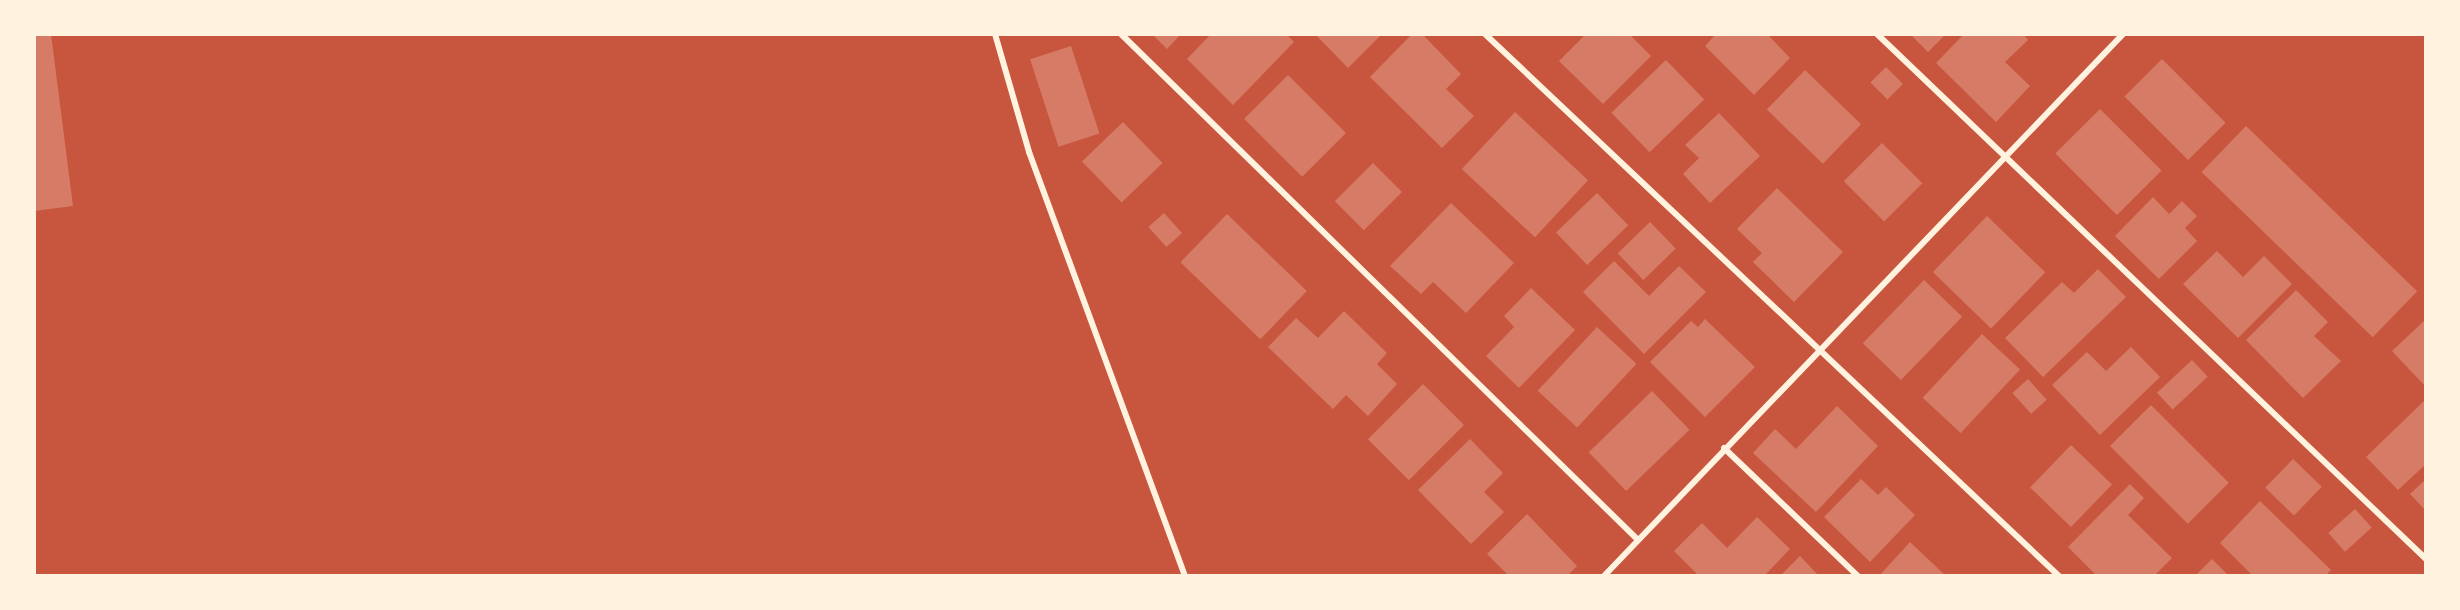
<!DOCTYPE html>
<html>
<head>
<meta charset="utf-8">
<style>
	body { margin:0 }
	#map { position:relative; width:2460px; height:610px; overflow:hidden; background:#c8553d; font-family:"Noto Sans",sans-serif }
	div>[style] { position:absolute }
	.building>* { inset:0; background:#d67c66; transform-origin:0 0 }
	.minor>* { height:6px; margin:-3px; padding:0 3px; transform-origin:3px; border-radius:3px; background:#fff3e0 }
	span { translate:-50% -50%; white-space:nowrap; text-align:center; line-height:1.15; -webkit-text-stroke:4.5px #fff3e0; paint-order:stroke }
	.frame { position:absolute; inset:0; border:36px solid #fff3e0; pointer-events:none }
</style>
</head>
<body>
<div id="map">
	<div class="building">
		<div style="clip-path:polygon(34px 34px,51px 34px,73px 206px,34px 211px)"></div>
		<div style="clip-path:polygon(1152px 34px,1181px 34px,1167px 49px)"></div>
		<div style="clip-path:polygon(1211px 34px,1286px 34px,1294px 42px,1233px 105px,1187px 59px)"></div>
		<div style="clip-path:polygon(1315px 34px,1382px 34px,1348px 68px)"></div>
		<div style="clip-path:polygon(1412px 34px,1422px 34px,1461px 74px,1446px 89px,1474px 116px,1442px 148px,1370px 77px)"></div>
		<div style="clip-path:polygon(1586px 34px,1629px 34px,1651px 56px,1603px 104px,1559px 61px)"></div>
		<div style="clip-path:polygon(1716px 34px,1767px 34px,1790px 58px,1754px 95px,1705px 46px)"></div>
		<div style="clip-path:polygon(1910px 34px,1946px 34px,1928px 52px)"></div>
		<div style="clip-path:polygon(1964px 34px,2023px 34px,2028px 40px,2005px 62px,2030px 86px,1996px 122px,1936px 63px)"></div>
		<div style="left:1071px;top:46px;width:92px;height:43px;rotate:72deg"></div>
		<div style="left:2162px;top:59px;width:90px;height:53px;rotate:45deg"></div>
		<div style="left:1666px;top:60px;width:55px;height:76px;rotate:46deg"></div>
		<div style="left:1886px;top:67px;width:24px;height:22px;rotate:45deg"></div>
		<div style="left:1805px;top:70px;width:78px;height:55px;rotate:44deg"></div>
		<div style="left:1288px;top:75px;width:82px;height:62px;rotate:45deg"></div>
		<div style="left:2100px;top:109px;width:87px;height:63px;rotate:45deg"></div>
		<div style="left:1515px;top:112px;width:100px;height:78px;rotate:43deg"></div>
		<div style="clip-path:polygon(1719px 113px,1760px 156px,1710px 203px,1683px 174px,1699px 158px,1685px 145px)"></div>
		<div style="left:1123px;top:122px;width:57px;height:57px;rotate:46deg"></div>
		<div style="left:2246px;top:126px;width:238px;height:64px;rotate:44deg"></div>
		<div style="left:1882px;top:143px;width:57px;height:54px;rotate:45deg"></div>
		<div style="left:1373px;top:163px;width:41px;height:54px;rotate:45deg"></div>
		<div style="clip-path:polygon(1777px 188px,1843px 252px,1794px 302px,1753px 262px,1762px 253px,1737px 229px)"></div>
		<div style="left:1597px;top:193px;width:45px;height:57px;rotate:46deg"></div>
		<div style="clip-path:polygon(2153px 197px,2169px 214px,2182px 201px,2197px 216px,2185px 228px,2197px 241px,2159px 279px,2115px 236px)"></div>
		<div style="clip-path:polygon(1451px 203px,1514px 263px,1466px 313px,1433px 282px,1421px 294px,1390px 266px)"></div>
		<div style="left:1164px;top:213px;width:27px;height:21px;rotate:48deg"></div>
		<div style="left:1227px;top:214px;width:111px;height:67px;rotate:44deg"></div>
		<div style="left:1987px;top:216px;width:81px;height:78px;rotate:44deg"></div>
		<div style="left:1650px;top:222px;width:37px;height:45px;rotate:46deg"></div>
		<div style="clip-path:polygon(2217px 251px,2243px 277px,2264px 256px,2292px 284px,2238px 338px,2183px 284px)"></div>
		<div style="clip-path:polygon(1614px 261px,1649px 296px,1679px 266px,1706px 292px,1644px 354px,1583px 292px)"></div>
		<div style="clip-path:polygon(2098px 269px,2126px 297px,2043px 377px,2005px 338px,2062px 282px,2074px 293px)"></div>
		<div style="left:1924px;top:280px;width:53px;height:88px;rotate:44deg"></div>
		<div style="clip-path:polygon(1531px 288px,1575px 330px,1519px 388px,1486px 356px,1514px 327px,1504px 316px)"></div>
		<div style="clip-path:polygon(2296px 290px,2328px 322px,2314px 336px,2341px 361px,2303px 398px,2246px 340px)"></div>
		<div style="clip-path:polygon(1344px 311px,1387px 353px,1377px 364px,1397px 384px,1368px 416px,1346px 395px,1333px 409px,1268px 347px,1296px 318px,1318px 338px)"></div>
		<div style="clip-path:polygon(1705px 319px,1755px 367px,1705px 417px,1650px 362px,1691px 321px,1698px 327px)"></div>
		<div style="clip-path:polygon(2426px 319px,2426px 387px,2392px 351px)"></div>
		<div style="left:1597px;top:327px;width:54px;height:87px;rotate:43deg"></div>
		<div style="left:1982px;top:334px;width:52px;height:87px;rotate:43deg"></div>
		<div style="clip-path:polygon(2131px 347px,2160px 377px,2100px 435px,2052px 385px,2087px 352px,2106px 371px)"></div>
		<div style="left:2192px;top:360px;width:23px;height:48px;rotate:47deg"></div>
		<div style="left:2028px;top:379px;width:28px;height:21px;rotate:48deg"></div>
		<div style="left:1423px;top:384px;width:58px;height:78px;rotate:45deg"></div>
		<div style="left:1652px;top:391px;width:54px;height:88px;rotate:46deg"></div>
		<div style="clip-path:polygon(2424px 401px,2426px 464px,2398px 490px,2366px 457px)"></div>
		<div style="left:2151px;top:405px;width:110px;height:58px;rotate:45deg"></div>
		<div style="clip-path:polygon(1837px 406px,1878px 446px,1816px 512px,1753px 453px,1775px 429px,1796px 449px)"></div>
		<div style="clip-path:polygon(1470px 439px,1503px 473px,1484px 492px,1504px 512px,1471px 544px,1418px 490px)"></div>
		<div style="left:2071px;top:445px;width:57px;height:59px;rotate:44deg"></div>
		<div style="left:2293px;top:459px;width:40px;height:40px;rotate:44deg"></div>
		<div style="clip-path:polygon(1861px 479px,1878px 495px,1886px 487px,1915px 515px,1870px 562px,1824px 517px)"></div>
		<div style="clip-path:polygon(2426px 479px,2426px 511px,2410px 494px)"></div>
		<div style="clip-path:polygon(2130px 484px,2144px 498px,2128px 515px,2172px 558px,2154px 576px,2097px 576px,2068px 547px)"></div>
		<div style="clip-path:polygon(2260px 501px,2331px 570px,2325px 576px,2253px 576px,2220px 543px)"></div>
		<div style="left:2355px;top:509px;width:25px;height:36px;rotate:48deg"></div>
		<div style="clip-path:polygon(1527px 514px,1577px 566px,1567px 576px,1509px 576px,1487px 554px)"></div>
		<div style="clip-path:polygon(1757px 517px,1790px 549px,1764px 576px,1699px 576px,1674px 551px,1702px 523px,1727px 548px)"></div>
		<div style="clip-path:polygon(1910px 542px,1946px 576px,1879px 576px)"></div>
		<div style="clip-path:polygon(1800px 556px,1819px 576px,1780px 576px)"></div>
		<div style="clip-path:polygon(2212px 559px,2229px 576px,2195px 576px)"></div>
	</div>
	<div class="minor">
		<div style="left:995px;top:34px;width:123px;rotate:73.9deg"></div>
		<div style="left:1029px;top:152px;width:452px;rotate:69.8deg"></div>
		<div style="left:1121px;top:34px;width:723px;rotate:44.38deg"></div>
		<div style="left:1485px;top:34px;width:789px;rotate:43.36deg"></div>
		<div style="left:1877px;top:34px;width:760px;rotate:43.72deg"></div>
		<div style="left:1724px;top:448px;width:185px;rotate:43.7deg"></div>
		<div style="left:1604px;top:576px;width:750px;rotate:-46.24deg"></div>
	</div>
	<div class="frame"></div>
</div>
</body>
</html>
